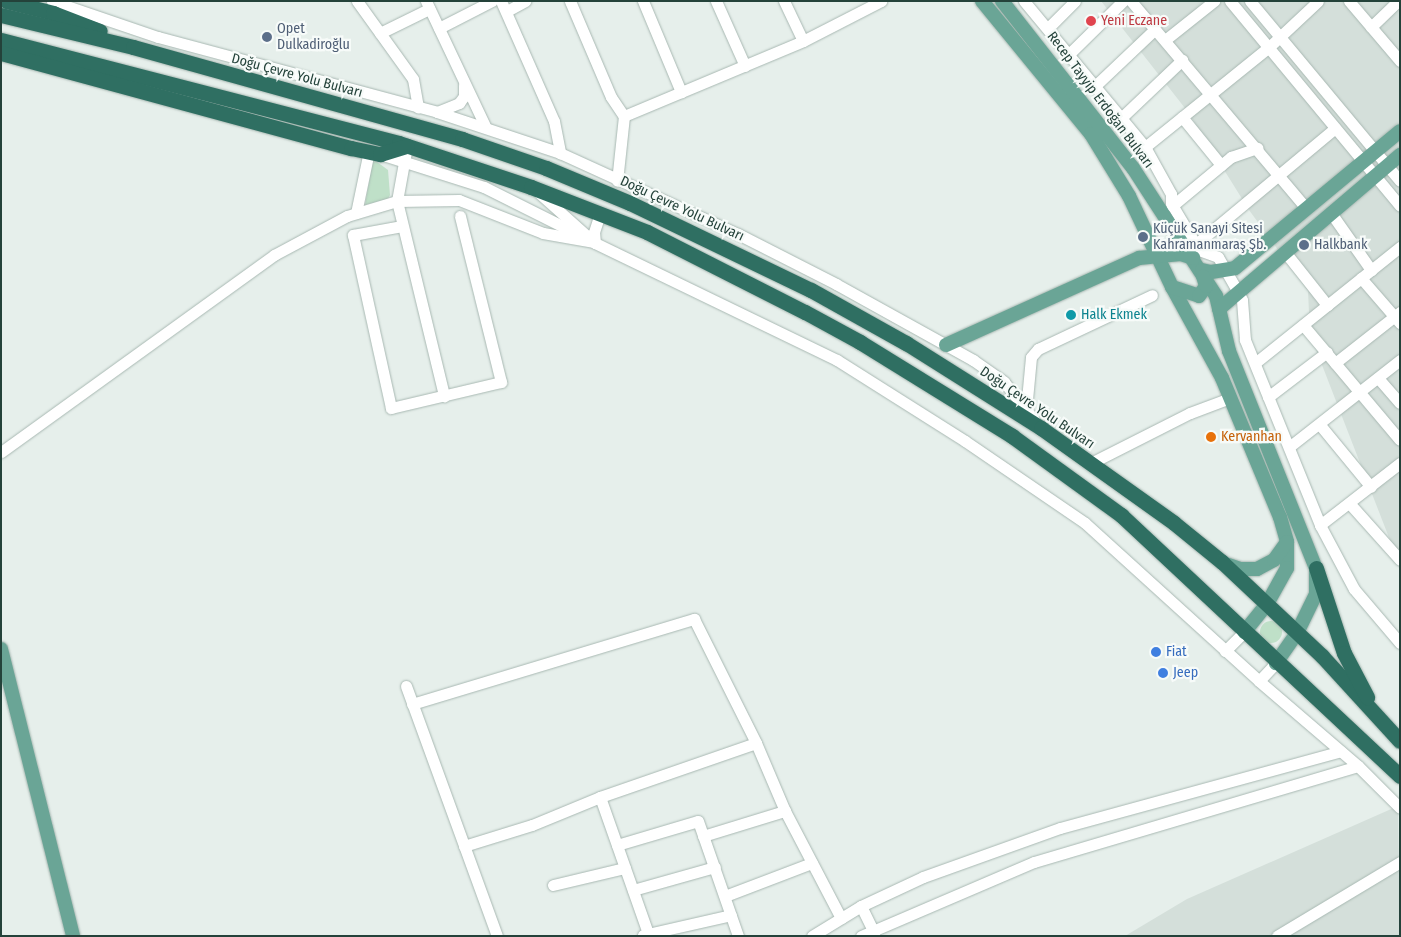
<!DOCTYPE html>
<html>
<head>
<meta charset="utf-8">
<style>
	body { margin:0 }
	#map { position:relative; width:1401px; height:937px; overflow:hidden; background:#e6efeb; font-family:"Fira Sans Condensed",sans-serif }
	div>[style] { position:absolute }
	.built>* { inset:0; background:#d4dfda }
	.green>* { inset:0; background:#bfe0c8 }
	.round { border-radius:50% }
	.roads { filter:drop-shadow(0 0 1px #a8b8b2) drop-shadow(0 0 1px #a8b8b2) }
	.minor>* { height:11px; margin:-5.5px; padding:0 5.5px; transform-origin:5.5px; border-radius:5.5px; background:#fff }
	.major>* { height:14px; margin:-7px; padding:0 7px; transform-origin:7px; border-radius:7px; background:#6aa596 }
	.highway>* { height:15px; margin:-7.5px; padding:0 7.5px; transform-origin:7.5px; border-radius:7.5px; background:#2f6f62 }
	.dots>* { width:14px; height:14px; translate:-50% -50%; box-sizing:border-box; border:2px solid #f7fbf9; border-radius:50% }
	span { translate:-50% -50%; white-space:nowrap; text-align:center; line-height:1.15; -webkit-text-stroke:4.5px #f7fbf9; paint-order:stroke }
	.health-label { font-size:14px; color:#be3a42 }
	.left { translate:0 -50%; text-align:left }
	.service-label { font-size:14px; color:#4e5e75 }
	.street-label { font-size:14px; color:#24423a }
	.culture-label { font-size:14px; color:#0d838f }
	.food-label { font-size:14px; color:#c56008 }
	.shop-label { font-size:14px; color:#366cbe }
	.frame { position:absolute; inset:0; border:2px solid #24423a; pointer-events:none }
</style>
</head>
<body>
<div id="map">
	<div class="built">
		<div style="clip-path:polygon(1101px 1px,1400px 1px,1400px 566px,1310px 334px,1308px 291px,1249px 210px,1188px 112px)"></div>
		<div style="clip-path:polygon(1398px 806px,1400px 936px,1125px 936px,1187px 899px)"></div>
	</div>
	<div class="green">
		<div style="clip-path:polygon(373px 159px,388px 170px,390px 195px,388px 199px,365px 205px)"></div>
		<div class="round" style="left:1260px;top:621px;width:22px;height:22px"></div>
	</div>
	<div class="roads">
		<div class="minor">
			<div style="left:52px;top:1px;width:112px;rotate:18.8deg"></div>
			<div style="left:158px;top:37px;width:289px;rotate:15deg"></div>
			<div style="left:437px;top:112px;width:130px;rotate:18.4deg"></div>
			<div style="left:560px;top:153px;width:196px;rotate:24.5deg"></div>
			<div style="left:738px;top:234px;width:110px;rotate:27deg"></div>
			<div style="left:836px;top:284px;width:157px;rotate:29deg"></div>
			<div style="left:973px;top:360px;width:38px;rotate:35deg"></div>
			<div style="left:1004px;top:382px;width:50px;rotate:51.5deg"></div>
			<div style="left:357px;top:1px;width:96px;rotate:54.3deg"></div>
			<div style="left:413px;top:79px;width:29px;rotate:80deg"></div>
			<div style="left:426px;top:1px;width:138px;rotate:64.7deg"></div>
			<div style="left:501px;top:1px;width:131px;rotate:66.2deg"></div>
			<div style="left:554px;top:121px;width:33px;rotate:79deg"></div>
			<div style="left:570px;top:1px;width:104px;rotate:66.9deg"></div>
			<div style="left:611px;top:97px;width:23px;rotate:56deg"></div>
			<div style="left:624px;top:116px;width:65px;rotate:96.1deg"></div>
			<div style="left:643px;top:1px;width:99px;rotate:67.3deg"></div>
			<div style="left:716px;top:1px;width:71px;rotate:66deg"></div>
			<div style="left:784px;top:1px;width:44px;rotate:64.6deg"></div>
			<div style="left:1024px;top:1px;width:190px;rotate:50.3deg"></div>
			<div style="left:1145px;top:147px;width:54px;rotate:61deg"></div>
			<div style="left:1171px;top:194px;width:9px;rotate:90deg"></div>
			<div style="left:1171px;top:203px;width:55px;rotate:59.2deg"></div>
			<div style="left:1199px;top:250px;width:20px;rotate:20deg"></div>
			<div style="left:1218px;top:257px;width:40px;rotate:60.3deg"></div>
			<div style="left:1238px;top:292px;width:9px;rotate:63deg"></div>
			<div style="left:1242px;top:300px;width:40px;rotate:85.7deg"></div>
			<div style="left:1245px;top:340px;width:200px;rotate:67.9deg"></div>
			<div style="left:1320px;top:525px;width:72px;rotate:62deg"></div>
			<div style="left:1354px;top:589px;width:71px;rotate:49.6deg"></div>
			<div style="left:1131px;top:1px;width:272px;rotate:49.8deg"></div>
			<div style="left:1230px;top:1px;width:266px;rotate:50.3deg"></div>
			<div style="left:1250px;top:1px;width:234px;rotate:50.2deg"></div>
			<div style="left:1349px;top:1px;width:79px;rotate:49.6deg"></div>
			<div style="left:507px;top:11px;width:21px;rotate:-29deg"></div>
			<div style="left:1371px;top:27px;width:37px;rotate:-44deg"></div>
			<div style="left:439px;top:28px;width:59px;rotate:-27deg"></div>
			<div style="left:1048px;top:28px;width:38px;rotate:-45deg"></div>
			<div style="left:380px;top:33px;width:55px;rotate:-26.1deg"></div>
			<div style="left:1165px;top:40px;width:63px;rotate:-38.5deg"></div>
			<div style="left:1068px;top:55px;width:77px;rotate:-44.5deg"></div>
			<div style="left:1096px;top:85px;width:80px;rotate:-43.5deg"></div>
			<div style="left:437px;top:112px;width:24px;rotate:-22deg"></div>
			<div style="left:459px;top:103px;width:9px;rotate:-54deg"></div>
			<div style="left:464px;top:96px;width:11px;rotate:-90deg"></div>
			<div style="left:624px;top:116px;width:194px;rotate:-22.7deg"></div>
			<div style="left:803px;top:41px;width:88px;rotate:-27.1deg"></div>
			<div style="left:1182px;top:117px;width:62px;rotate:50.9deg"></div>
			<div style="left:1120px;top:119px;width:86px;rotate:-43.6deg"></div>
			<div style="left:407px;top:146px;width:56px;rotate:100.3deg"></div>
			<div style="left:397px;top:201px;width:201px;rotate:76.4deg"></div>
			<div style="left:1145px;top:147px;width:159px;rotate:-38.9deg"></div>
			<div style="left:1269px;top:47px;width:67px;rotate:-43.2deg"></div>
			<div style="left:380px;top:154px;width:109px;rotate:17.6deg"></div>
			<div style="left:484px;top:187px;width:105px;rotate:26.6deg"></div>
			<div style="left:539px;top:193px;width:75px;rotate:41.8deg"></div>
			<div style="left:595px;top:243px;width:269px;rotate:25.8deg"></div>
			<div style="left:837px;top:360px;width:151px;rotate:32.3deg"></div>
			<div style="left:965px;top:441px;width:145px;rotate:34.3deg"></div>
			<div style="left:1085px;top:523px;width:235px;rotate:42.2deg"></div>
			<div style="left:1259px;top:681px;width:130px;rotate:40.6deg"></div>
			<div style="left:1358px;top:766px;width:59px;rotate:45deg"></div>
			<div style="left:1172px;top:206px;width:77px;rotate:-39.7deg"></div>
			<div style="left:1231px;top:157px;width:28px;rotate:-19deg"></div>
			<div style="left:356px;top:213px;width:63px;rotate:-78.2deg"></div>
			<div style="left:1331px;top:213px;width:70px;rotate:54.9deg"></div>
			<div style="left:402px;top:226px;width:50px;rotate:169.6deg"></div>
			<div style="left:353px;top:235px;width:177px;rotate:77.6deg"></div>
			<div style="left:391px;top:408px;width:113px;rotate:-13.3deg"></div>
			<div style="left:501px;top:382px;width:171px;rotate:-103.9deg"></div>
			<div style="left:595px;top:243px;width:11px;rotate:-95deg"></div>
			<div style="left:594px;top:232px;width:20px;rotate:-72deg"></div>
			<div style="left:1196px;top:244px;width:181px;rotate:-39.8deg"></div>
			<div style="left:1285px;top:252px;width:68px;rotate:51.6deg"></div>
			<div style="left:1361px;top:278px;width:60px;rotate:49.1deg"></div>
			<div style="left:1303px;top:325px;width:150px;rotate:49.9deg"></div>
			<div style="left:1255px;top:363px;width:186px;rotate:-38.7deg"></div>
			<div style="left:1335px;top:363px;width:83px;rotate:-38.1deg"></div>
			<div style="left:1378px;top:378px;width:33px;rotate:49deg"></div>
			<div style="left:1268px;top:397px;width:74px;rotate:-37.3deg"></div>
			<div style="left:1026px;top:410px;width:53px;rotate:-84.6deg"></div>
			<div style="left:1031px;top:357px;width:11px;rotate:-49deg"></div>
			<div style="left:1038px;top:349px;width:126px;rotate:-25.3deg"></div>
			<div style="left:1320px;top:425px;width:80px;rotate:50.6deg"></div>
			<div style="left:1289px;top:447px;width:141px;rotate:-38.1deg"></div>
			<div style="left:1px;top:452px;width:337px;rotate:-35.8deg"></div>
			<div style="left:274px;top:255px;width:83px;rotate:-28.1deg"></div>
			<div style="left:347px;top:216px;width:52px;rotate:-16.7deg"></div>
			<div style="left:397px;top:201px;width:62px;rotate:-0.9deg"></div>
			<div style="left:459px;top:200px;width:90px;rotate:21.4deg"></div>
			<div style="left:543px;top:233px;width:52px;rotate:10deg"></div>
			<div style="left:1091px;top:463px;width:111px;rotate:-26.8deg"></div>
			<div style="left:1190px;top:413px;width:43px;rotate:-20.6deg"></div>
			<div style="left:1350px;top:504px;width:75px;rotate:48.2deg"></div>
			<div style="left:1320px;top:525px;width:101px;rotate:-37.8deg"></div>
			<div style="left:1225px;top:651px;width:27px;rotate:-45deg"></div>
			<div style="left:1259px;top:681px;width:25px;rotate:-47deg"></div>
			<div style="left:406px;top:686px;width:266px;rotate:70deg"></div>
			<div style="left:412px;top:704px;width:295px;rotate:-16.8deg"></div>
			<div style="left:694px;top:619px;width:139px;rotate:63.4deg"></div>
			<div style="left:756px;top:743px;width:74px;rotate:66.9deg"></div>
			<div style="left:785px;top:811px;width:121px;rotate:62.4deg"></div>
			<div style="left:600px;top:797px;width:147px;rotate:70.6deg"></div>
			<div style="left:703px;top:836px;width:86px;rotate:-17deg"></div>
			<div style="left:617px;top:845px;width:84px;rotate:-16.5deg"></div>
			<div style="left:698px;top:821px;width:122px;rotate:70.8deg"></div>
			<div style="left:464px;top:846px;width:71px;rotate:-17.2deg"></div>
			<div style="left:532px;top:825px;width:74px;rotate:-22.4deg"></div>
			<div style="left:600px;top:797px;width:165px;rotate:-19.1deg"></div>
			<div style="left:553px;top:885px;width:74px;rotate:-13.3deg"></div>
			<div style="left:633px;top:890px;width:85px;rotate:-15.7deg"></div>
			<div style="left:725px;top:896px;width:93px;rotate:-20.8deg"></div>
			<div style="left:861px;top:906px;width:30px;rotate:64deg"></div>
			<div style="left:643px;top:935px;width:90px;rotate:-12.8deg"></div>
			<div style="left:812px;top:936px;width:57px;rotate:-31.5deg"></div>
			<div style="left:861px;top:906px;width:68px;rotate:-25.1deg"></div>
			<div style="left:923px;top:877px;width:145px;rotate:-19.7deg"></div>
			<div style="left:1060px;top:828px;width:291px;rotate:-15.3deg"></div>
			<div style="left:861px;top:936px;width:188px;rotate:-23.2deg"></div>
			<div style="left:1034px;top:862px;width:338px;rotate:-16.5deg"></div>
			<div style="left:1277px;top:936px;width:144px;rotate:-31deg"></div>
		</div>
		<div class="major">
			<div style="left:982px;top:1px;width:172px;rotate:50.7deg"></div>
			<div style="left:1091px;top:134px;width:73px;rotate:58.5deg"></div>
			<div style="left:1129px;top:196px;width:101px;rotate:64.7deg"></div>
			<div style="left:1172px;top:287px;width:104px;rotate:61.2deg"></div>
			<div style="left:1222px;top:378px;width:151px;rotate:67.4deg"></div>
			<div style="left:1280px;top:517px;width:26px;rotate:74deg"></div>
			<div style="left:1287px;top:542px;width:26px;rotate:90deg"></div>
			<div style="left:1287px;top:568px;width:41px;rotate:119.1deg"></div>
			<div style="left:1267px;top:604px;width:36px;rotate:129deg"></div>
			<div style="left:1002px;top:1px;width:212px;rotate:51.9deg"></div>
			<div style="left:1133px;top:168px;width:153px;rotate:57deg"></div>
			<div style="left:1216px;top:296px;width:57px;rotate:76.7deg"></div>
			<div style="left:1229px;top:351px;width:234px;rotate:68.2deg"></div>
			<div style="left:1316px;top:568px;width:26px;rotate:90deg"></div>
			<div style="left:1316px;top:594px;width:43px;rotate:116deg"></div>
			<div style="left:1297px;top:633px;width:37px;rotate:125deg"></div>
			<div style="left:1202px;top:270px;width:9px;rotate:13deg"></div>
			<div style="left:1211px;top:272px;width:24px;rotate:-9deg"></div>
			<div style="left:1235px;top:268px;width:214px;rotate:-39.7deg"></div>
			<div style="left:1172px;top:287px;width:28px;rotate:18deg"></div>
			<div style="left:1199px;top:296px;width:12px;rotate:-55deg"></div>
			<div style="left:1206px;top:286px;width:10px;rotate:-107deg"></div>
			<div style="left:1219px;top:309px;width:238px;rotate:-40.4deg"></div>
			<div style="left:946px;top:345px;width:212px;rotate:-24.3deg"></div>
			<div style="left:1139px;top:258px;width:42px;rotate:-5.4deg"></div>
			<div style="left:1181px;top:254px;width:13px;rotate:18deg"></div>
			<div style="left:1223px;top:563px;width:18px;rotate:19deg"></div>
			<div style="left:1240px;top:569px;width:17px"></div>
			<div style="left:1257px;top:569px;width:19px;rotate:-28deg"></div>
			<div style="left:1274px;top:560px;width:22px;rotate:-54deg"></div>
			<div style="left:1px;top:649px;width:296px;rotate:75.9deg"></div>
		</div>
		<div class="highway">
			<div style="left:6px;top:1px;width:49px;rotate:14.3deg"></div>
			<div style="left:53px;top:13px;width:50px;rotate:21deg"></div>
			<div style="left:1px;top:15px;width:136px;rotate:13.6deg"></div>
			<div style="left:133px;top:47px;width:342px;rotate:15.6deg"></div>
			<div style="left:462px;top:139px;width:89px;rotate:19deg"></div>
			<div style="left:546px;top:168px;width:91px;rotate:22.6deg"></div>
			<div style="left:630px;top:203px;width:201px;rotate:25.7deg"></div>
			<div style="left:811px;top:290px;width:109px;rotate:29.2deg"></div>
			<div style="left:906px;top:343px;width:160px;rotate:32.2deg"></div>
			<div style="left:1041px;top:428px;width:163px;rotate:35.5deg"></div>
			<div style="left:1174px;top:523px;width:62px;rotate:39.1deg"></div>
			<div style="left:1222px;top:562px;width:137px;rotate:43.2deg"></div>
			<div style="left:1322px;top:656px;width:115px;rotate:47.5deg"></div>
			<div style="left:1px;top:40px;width:411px;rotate:14.5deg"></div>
			<div style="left:399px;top:143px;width:139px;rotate:18.4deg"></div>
			<div style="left:531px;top:187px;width:124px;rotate:21.2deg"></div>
			<div style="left:647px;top:232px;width:177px;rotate:26.9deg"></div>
			<div style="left:805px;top:312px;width:63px;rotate:28.6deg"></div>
			<div style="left:860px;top:342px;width:179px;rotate:31.7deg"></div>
			<div style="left:1012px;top:436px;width:135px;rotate:35.9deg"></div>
			<div style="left:1121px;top:515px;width:382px;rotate:43.1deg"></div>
			<div style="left:1px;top:53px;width:363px;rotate:15.2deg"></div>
			<div style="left:351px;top:148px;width:30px;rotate:12deg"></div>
			<div style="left:380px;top:154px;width:28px;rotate:-17deg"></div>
			<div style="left:1316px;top:568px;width:89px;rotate:71.8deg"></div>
			<div style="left:1344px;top:653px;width:50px;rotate:62.4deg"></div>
		</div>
	</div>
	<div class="dots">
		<div style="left:1091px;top:21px;background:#e0444e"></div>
		<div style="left:267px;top:37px;background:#5c6f8a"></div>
		<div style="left:1143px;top:237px;background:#5c6f8a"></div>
		<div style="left:1304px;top:245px;background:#5c6f8a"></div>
		<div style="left:1071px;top:315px;background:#0f9aa8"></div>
		<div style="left:1211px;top:437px;background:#e8710a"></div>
		<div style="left:1156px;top:652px;background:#3f7fe0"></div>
		<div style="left:1163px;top:673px;background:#3f7fe0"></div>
	</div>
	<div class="health-label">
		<span class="left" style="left:1101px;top:21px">Yeni Eczane</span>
	</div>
	<div class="service-label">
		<span class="left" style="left:277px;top:37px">Opet<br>Dulkadiroğlu</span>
		<span class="left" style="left:1153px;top:237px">Küçük Sanayi Sitesi<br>Kahramanmaraş Şb.</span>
		<span class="left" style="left:1314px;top:245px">Halkbank</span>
	</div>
	<div class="street-label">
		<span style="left:297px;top:76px;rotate:15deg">Doğu Çevre Yolu Bulvarı</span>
		<span style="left:1100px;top:100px;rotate:53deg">Recep Tayyip Erdoğan Bulvarı</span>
		<span style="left:682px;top:209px;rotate:25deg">Doğu Çevre Yolu Bulvarı</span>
		<span style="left:1037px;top:408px;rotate:34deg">Doğu Çevre Yolu Bulvarı</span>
	</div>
	<div class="culture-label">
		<span class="left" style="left:1081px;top:315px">Halk Ekmek</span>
	</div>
	<div class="food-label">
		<span class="left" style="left:1221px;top:437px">Kervanhan</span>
	</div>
	<div class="shop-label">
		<span class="left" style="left:1166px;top:652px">Fiat</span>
		<span class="left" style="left:1173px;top:673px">Jeep</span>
	</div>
	<div class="frame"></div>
</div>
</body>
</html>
